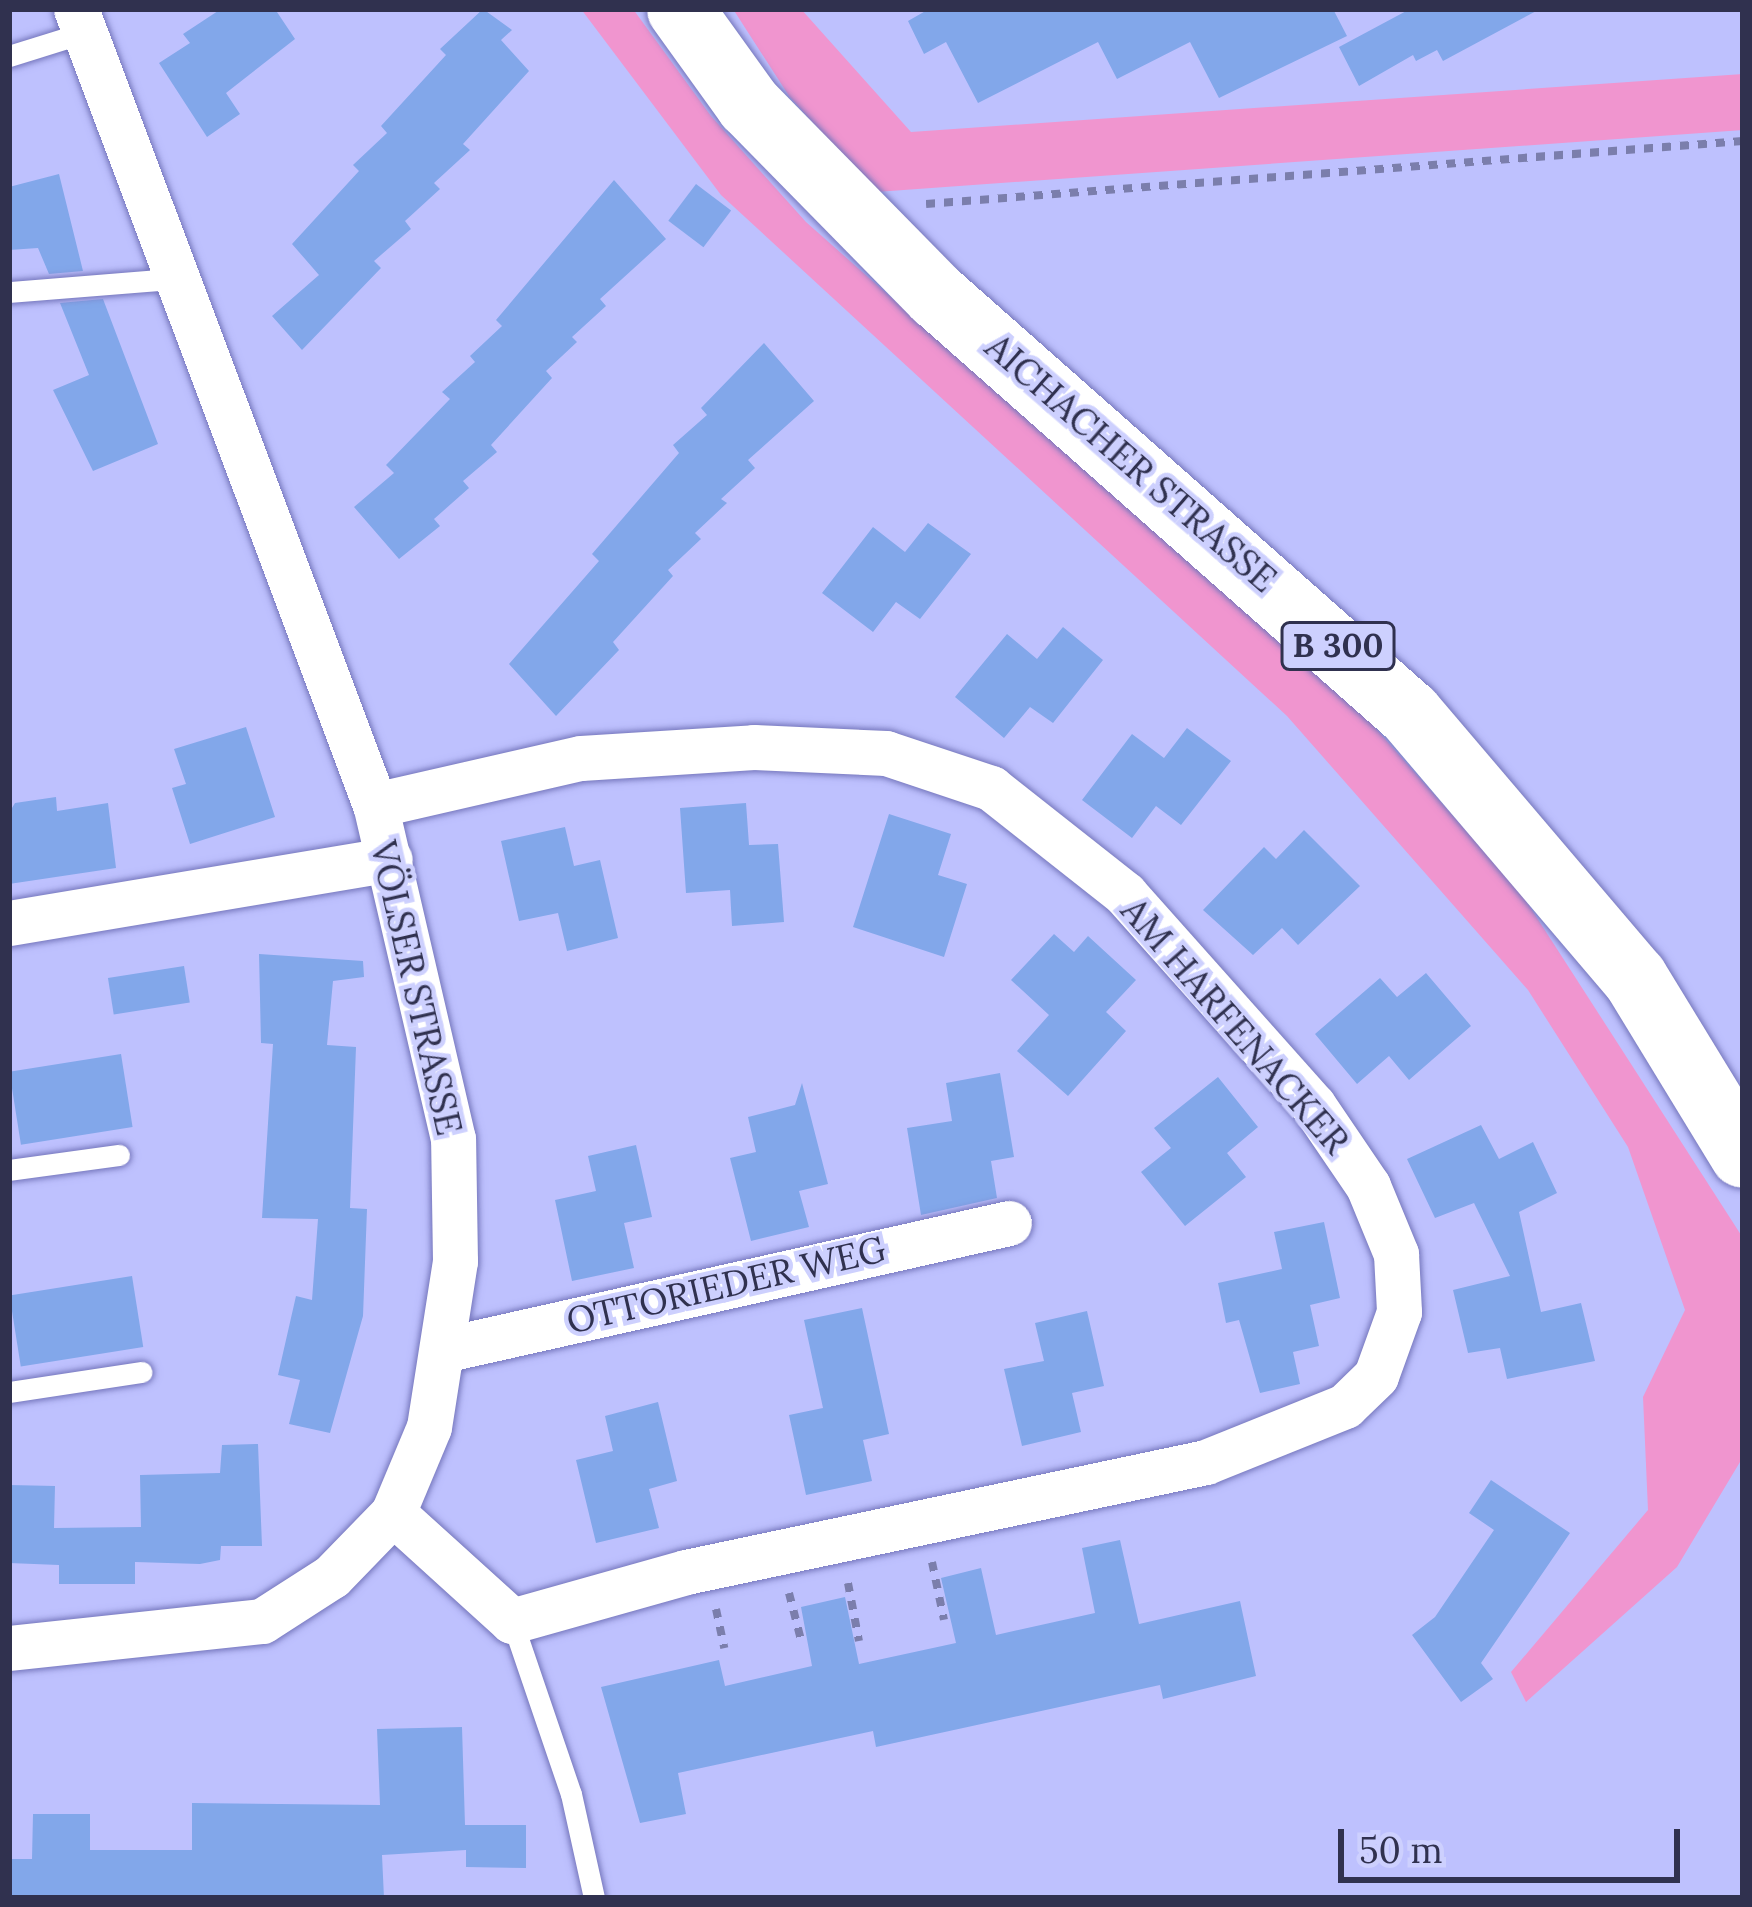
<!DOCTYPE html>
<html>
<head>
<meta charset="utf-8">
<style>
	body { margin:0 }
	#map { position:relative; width:1752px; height:1907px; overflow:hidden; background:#bec1fe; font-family:Lora,serif }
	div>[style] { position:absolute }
	.green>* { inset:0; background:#f095cf }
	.building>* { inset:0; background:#82a7ea; transform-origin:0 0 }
	.path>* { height:8px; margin-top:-4px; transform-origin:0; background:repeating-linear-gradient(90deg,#7b7eac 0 9px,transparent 0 18px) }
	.roads { filter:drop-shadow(0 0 3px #7576bc) drop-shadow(0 0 3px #7576bc) }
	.service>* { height:21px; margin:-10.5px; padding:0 10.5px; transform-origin:10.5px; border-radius:10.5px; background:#fff }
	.minor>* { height:45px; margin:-22.5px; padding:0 22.5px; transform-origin:22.5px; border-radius:22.5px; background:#fff }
	.primary>* { height:66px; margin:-33px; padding:0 33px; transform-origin:33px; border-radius:33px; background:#fff }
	span { translate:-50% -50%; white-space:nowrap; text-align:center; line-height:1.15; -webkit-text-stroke:9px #cdd0fe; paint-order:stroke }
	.shield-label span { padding:3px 9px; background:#cdd0fe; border:3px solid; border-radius:9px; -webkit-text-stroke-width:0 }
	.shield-label { font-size:33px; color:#30314f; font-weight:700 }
	.street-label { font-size:36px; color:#30314f }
	.frame { position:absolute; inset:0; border:12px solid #30314f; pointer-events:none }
	.scale { position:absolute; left:1338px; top:1829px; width:342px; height:54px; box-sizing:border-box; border:6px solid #30314f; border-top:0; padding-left:15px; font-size:36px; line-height:42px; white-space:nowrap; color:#30314f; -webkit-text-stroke:9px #cdd0fe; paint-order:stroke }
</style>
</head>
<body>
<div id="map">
	<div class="green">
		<div style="clip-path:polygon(581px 9px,633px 9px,711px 116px,806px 222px,1370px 722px,1521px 893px,1743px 1238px,1743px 1457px,1677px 1567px,1526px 1702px,1511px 1672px,1648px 1510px,1643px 1397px,1685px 1310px,1628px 1147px,1528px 990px,1287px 716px,721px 195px)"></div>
		<div style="clip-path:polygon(733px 9px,801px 9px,911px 132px,1743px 74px,1743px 130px,876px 192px,789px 96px)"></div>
	</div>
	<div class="building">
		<div style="clip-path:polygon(221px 9px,275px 9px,295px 39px,226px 93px,240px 114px,207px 137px,159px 63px,190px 43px,183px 34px)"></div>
		<div style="clip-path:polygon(483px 9px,512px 30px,501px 40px,529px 71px,463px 144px,470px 150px,434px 183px,440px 189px,405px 221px,411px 229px,374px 261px,381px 268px,302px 350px,272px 316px,319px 275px,292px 244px,359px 171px,353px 165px,387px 133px,381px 126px,446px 55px,440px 49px)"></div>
		<div style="clip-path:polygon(929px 9px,1333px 9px,1347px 36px,1219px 98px,1190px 42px,1117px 79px,1098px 42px,978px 103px,946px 42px,924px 54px,908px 21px)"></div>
		<div style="clip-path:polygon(1410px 9px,1540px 9px,1443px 61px,1437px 50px,1416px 61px,1413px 55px,1359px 86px,1339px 47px)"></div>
		<div style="clip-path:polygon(59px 174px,83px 271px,49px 274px,38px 248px,9px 250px,9px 187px)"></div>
		<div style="clip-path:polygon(614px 180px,666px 239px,600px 299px,606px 306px,572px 337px,577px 342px,546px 371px,552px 378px,491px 445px,497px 452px,463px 481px,469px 488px,434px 519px,440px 526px,399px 559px,354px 507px,394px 473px,386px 465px,450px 399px,442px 392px,475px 362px,470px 356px,502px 326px,496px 320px)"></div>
		<div style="left:696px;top:184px;width:44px;height:46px;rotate:37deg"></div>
		<div style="clip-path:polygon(103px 299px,158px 444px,93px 471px,53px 390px,89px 375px,60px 303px)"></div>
		<div style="clip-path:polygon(764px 343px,814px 401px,748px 460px,755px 468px,721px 499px,727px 503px,695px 533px,701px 539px,668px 570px,673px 576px,613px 642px,619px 650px,556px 716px,509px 664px,599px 561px,592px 554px,679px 453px,673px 445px,707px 415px,701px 408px)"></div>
		<div style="clip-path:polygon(928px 523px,971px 554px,920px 619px,896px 602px,873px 632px,822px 593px,873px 527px,905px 552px)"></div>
		<div style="clip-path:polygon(1063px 627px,1103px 660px,1053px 723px,1030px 707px,1004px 738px,955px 697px,1007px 634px,1037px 659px)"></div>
		<div style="clip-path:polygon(246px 727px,275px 817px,190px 844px,172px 788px,186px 784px,174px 749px)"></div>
		<div style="clip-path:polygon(1187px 728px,1231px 761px,1181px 825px,1156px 806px,1132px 838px,1082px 800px,1132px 734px,1164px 758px)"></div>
		<div style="clip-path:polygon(56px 797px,57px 811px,108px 803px,116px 868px,9px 884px,9px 813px,15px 803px)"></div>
		<div style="clip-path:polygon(746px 803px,749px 845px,778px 844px,784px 922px,732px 926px,730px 890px,686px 893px,680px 808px)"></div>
		<div style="clip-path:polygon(889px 814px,951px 834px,938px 875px,967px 884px,944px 957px,853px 927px)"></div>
		<div style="clip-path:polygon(565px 827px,574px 866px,600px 860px,618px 938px,567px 951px,558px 913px,519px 921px,501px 841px)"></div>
		<div style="clip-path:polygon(1304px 830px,1360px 886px,1298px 945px,1282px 928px,1253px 955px,1203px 910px,1264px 847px,1276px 859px)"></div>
		<div style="clip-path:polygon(1054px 934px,1074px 952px,1088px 936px,1136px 980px,1106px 1012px,1126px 1031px,1068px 1096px,1017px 1051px,1049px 1015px,1011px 980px)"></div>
		<div style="clip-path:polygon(259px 954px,363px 961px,364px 977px,333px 981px,327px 1045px,356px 1047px,350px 1208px,367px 1209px,363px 1316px,330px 1433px,289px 1424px,300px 1380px,278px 1375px,296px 1296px,312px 1300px,318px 1219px,262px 1218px,273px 1044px,261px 1043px)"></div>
		<div style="left:184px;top:966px;width:37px;height:77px;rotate:81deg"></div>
		<div style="clip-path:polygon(1426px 973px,1471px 1026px,1409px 1080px,1389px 1056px,1357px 1084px,1315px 1034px,1380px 978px,1397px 997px)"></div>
		<div style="left:121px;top:1054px;width:74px;height:113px;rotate:81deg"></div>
		<div style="clip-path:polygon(1000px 1073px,1014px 1157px,991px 1161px,997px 1198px,921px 1215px,907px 1128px,952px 1121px,946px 1083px)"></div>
		<div style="clip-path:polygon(1218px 1077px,1258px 1127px,1227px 1153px,1246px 1177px,1185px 1226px,1141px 1172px,1171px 1148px,1154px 1128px)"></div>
		<div style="clip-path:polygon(802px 1083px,828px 1184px,799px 1191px,809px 1227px,751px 1241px,730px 1158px,756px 1152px,748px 1117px,795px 1105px)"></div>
		<div style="clip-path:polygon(1481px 1125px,1499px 1159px,1533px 1142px,1557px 1193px,1519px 1212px,1541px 1312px,1581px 1303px,1595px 1361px,1507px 1379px,1500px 1348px,1468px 1353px,1453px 1290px,1510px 1276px,1474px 1203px,1435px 1218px,1407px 1159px)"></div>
		<div style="clip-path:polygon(636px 1145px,652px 1217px,624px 1223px,634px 1268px,572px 1281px,555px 1200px,596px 1191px,588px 1156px)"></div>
		<div style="clip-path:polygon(1324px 1222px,1340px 1298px,1310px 1305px,1319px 1346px,1293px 1352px,1300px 1384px,1260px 1393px,1239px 1320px,1226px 1323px,1218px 1283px,1282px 1269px,1274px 1232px)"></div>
		<div style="left:132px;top:1276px;width:72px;height:124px;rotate:81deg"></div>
		<div style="clip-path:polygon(862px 1308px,889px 1434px,863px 1440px,872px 1481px,806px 1495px,789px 1415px,823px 1408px,804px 1320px)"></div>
		<div style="clip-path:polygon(1087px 1311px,1104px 1386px,1072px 1393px,1081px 1432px,1022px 1446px,1004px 1369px,1044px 1361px,1035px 1323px)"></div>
		<div style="clip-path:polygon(658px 1402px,677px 1481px,649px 1489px,659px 1528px,596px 1543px,576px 1460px,613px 1451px,605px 1416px)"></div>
		<div style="clip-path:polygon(258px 1444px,262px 1546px,221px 1546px,220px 1560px,200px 1564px,135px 1562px,135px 1584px,59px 1584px,59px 1565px,9px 1563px,9px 1485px,55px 1486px,54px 1528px,141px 1527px,140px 1475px,220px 1473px,222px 1445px)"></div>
		<div style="clip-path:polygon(1491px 1480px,1570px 1533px,1481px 1663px,1493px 1679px,1461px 1702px,1412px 1635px,1435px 1617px,1494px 1530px,1469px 1513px)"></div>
		<div style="clip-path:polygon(1120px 1540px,1139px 1624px,1240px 1601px,1256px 1676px,1163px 1699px,1160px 1685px,876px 1747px,873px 1731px,678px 1773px,686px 1814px,640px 1823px,601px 1687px,719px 1660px,725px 1686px,812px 1666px,801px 1607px,845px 1597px,859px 1664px,956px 1643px,941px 1578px,981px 1568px,996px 1635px,1095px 1613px,1082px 1548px)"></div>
		<div style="clip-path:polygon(462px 1727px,465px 1825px,526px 1825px,526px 1868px,466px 1867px,466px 1850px,382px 1855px,384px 1898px,9px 1898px,9px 1859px,32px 1859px,33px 1814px,90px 1814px,90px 1850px,192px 1850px,192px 1803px,380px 1805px,377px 1729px)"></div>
	</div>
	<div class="path">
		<div style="left:926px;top:204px;width:819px;rotate:-4.41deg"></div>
		<div style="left:932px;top:1562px;width:59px;rotate:78.3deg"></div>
		<div style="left:848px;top:1583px;width:59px;rotate:79.3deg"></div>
		<div style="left:789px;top:1593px;width:53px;rotate:75.7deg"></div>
		<div style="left:716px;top:1609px;width:40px;rotate:78deg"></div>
	</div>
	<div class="roads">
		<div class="service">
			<div style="left:9px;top:56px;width:81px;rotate:-17.3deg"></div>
			<div style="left:9px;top:292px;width:174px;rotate:-4.6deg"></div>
			<div style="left:9px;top:1170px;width:111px;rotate:-7.8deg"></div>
			<div style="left:9px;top:1392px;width:134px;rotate:-8.6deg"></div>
			<div style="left:512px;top:1621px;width:183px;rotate:71.2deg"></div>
			<div style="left:571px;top:1794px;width:107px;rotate:77.5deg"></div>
		</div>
		<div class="minor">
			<div style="left:375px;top:805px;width:211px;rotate:-12.9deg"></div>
			<div style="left:581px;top:758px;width:173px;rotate:-3.6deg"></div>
			<div style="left:754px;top:747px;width:132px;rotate:2.6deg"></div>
			<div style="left:886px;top:753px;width:111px;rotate:18.4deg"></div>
			<div style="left:991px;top:788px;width:171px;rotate:38.3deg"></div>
			<div style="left:1125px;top:894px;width:283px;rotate:48.3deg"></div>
			<div style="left:1313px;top:1105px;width:98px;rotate:55.8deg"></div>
			<div style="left:1368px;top:1186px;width:74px;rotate:67.6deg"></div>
			<div style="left:1396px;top:1254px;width:58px;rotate:87deg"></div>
			<div style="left:1399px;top:1312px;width:68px;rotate:109.8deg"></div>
			<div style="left:1376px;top:1376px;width:43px;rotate:135.9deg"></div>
			<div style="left:1345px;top:1406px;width:150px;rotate:158.1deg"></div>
			<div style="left:1206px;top:1462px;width:532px;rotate:168.06deg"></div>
			<div style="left:686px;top:1572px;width:181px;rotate:164.3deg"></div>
			<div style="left:512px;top:1621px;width:161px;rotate:-137.8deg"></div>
			<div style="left:9px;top:923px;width:386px;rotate:-9.5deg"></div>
			<div style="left:443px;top:1350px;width:580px;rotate:-12.65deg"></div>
			<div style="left:9px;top:1648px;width:254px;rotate:-6.1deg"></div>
			<div style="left:262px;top:1621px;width:83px;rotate:-32.7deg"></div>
			<div style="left:332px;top:1576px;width:88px;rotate:-45.9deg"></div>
			<div style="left:393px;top:1513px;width:93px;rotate:-67.3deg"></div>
			<div style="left:429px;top:1427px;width:168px;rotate:-81.1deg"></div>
			<div style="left:455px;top:1261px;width:122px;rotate:-90.9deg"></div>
			<div style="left:453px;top:1139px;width:343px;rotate:-103.1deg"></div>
			<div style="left:375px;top:805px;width:850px;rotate:-110.59deg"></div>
		</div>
		<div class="primary">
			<div style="left:680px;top:9px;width:118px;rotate:54.3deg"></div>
			<div style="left:749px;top:105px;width:268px;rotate:45.5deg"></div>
			<div style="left:937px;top:296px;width:631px;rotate:41.47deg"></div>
			<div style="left:1410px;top:714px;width:347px;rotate:49.6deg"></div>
			<div style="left:1635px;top:978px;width:207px;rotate:58.6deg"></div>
		</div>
	</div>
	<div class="shield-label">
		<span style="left:1338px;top:646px">B 300</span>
	</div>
	<div class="street-label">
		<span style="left:1131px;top:463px;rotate:41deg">AICHACHER STRASSE</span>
		<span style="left:416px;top:988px;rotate:77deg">VÖLSER STRASSE</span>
		<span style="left:1235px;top:1026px;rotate:49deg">AM HARFENACKER</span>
		<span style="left:726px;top:1285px;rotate:-13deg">OTTORIEDER WEG</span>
	</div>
	<div class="frame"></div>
	<div class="scale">50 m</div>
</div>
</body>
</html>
